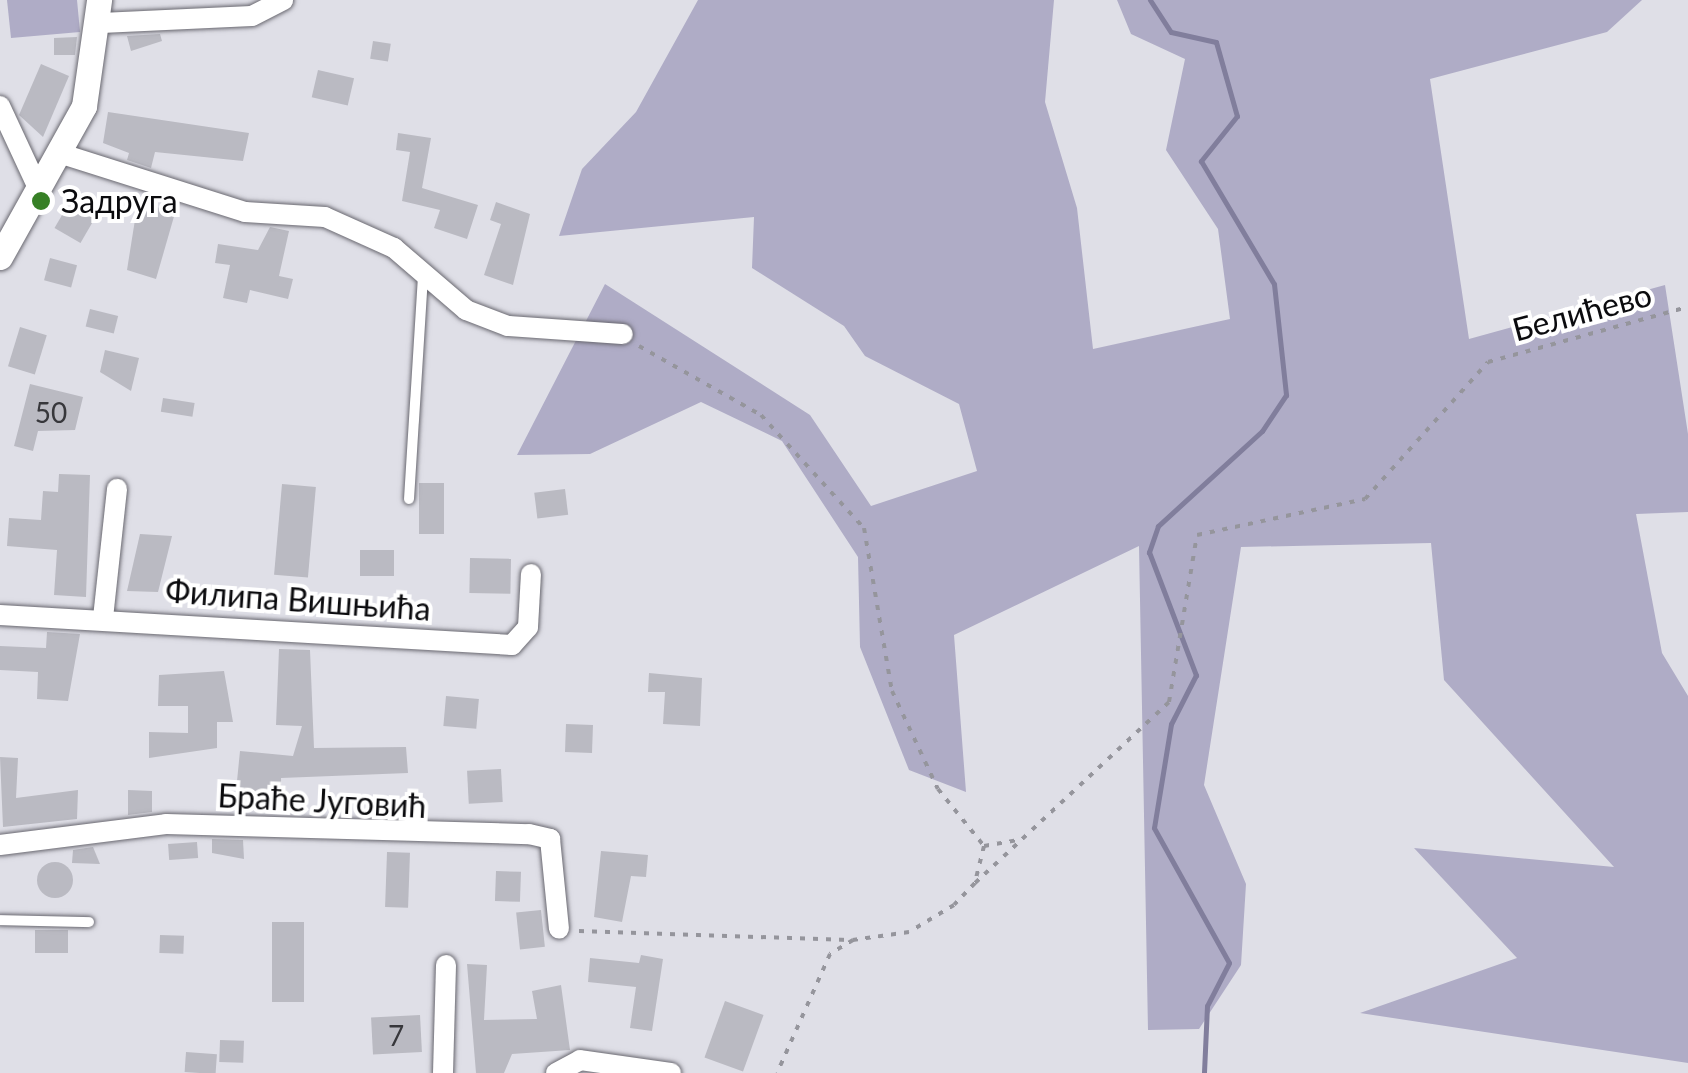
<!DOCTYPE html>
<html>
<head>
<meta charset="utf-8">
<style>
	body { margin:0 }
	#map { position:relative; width:1688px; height:1073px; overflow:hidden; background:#dfdfe7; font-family:Lato,sans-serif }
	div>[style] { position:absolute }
	.green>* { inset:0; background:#afacc6 }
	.stream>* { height:5px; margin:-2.5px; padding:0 2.5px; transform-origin:2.5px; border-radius:2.5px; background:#817e9c }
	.building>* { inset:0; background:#babac2; transform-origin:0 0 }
	.round { border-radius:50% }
	.path>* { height:4px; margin-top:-2px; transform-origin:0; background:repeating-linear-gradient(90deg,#95959c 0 5px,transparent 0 13px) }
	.roads { filter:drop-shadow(0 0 2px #696870) drop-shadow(0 0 2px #696870) }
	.service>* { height:10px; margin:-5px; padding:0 5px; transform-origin:5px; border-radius:5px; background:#fff }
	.minor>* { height:20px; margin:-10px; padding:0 10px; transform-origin:10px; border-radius:10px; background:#fff }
	.tertiary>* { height:25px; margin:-12.5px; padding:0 12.5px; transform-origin:12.5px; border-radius:12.5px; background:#fff }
	.dots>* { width:28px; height:28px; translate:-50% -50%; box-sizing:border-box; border:5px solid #fff; border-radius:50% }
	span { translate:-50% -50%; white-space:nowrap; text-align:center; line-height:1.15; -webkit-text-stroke:8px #fff; paint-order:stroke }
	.number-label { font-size:28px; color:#37373b }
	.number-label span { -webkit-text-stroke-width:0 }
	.poi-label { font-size:32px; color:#0b0b0e }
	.left { translate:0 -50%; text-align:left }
	.street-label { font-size:32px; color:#0b0b0e }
</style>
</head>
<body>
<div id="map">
	<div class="green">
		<div style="clip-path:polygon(7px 0,77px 0,80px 32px,11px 38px)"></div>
		<div style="clip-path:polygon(698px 0,1054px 0,1045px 102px,1077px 208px,1093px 349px,1230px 319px,1218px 229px,1166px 150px,1185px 59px,1131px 34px,1117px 0,1642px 0,1607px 32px,1430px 79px,1469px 339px,1665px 285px,1688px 434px,1688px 512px,1636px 514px,1662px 653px,1688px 696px,1688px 1063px,1360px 1013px,1517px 958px,1414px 848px,1614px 867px,1444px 680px,1431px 543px,1241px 547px,1204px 785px,1246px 884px,1241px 965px,1199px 1029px,1148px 1030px,1139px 546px,954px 635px,966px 792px,909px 770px,860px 647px,858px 557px,782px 441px,701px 402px,590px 454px,517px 455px,605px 284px,810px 415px,871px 506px,977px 471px,959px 404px,865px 356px,844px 326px,752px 268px,754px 217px,559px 236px,582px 169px,636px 112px)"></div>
	</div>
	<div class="stream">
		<div style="left:1150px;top:0;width:38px;rotate:57deg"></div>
		<div style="left:1171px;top:32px;width:46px;rotate:12.5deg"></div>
		<div style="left:1216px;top:42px;width:77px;rotate:74.2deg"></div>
		<div style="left:1237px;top:116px;width:58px;rotate:128.7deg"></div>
		<div style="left:1201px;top:161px;width:143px;rotate:59.3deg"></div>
		<div style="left:1274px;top:284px;width:112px;rotate:83.8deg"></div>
		<div style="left:1286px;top:395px;width:43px;rotate:123.7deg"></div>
		<div style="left:1262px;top:431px;width:141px;rotate:137.6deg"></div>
		<div style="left:1158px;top:526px;width:28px;rotate:109deg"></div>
		<div style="left:1149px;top:552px;width:132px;rotate:69.1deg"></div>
		<div style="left:1196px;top:675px;width:55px;rotate:117deg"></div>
		<div style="left:1171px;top:724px;width:105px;rotate:99.3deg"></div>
		<div style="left:1154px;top:828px;width:154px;rotate:60.9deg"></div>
		<div style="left:1229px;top:963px;width:48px;rotate:117.1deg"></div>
		<div style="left:1207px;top:1006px;width:67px;rotate:92.6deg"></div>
	</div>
	<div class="building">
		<div style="clip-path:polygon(160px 34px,162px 41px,131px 51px,127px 36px)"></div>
		<div style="clip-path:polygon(77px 37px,75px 55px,54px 55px,54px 38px)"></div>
		<div style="left:373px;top:41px;width:18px;height:18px;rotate:9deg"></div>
		<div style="clip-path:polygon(41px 64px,69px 76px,43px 137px,19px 115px)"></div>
		<div style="left:318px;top:70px;width:37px;height:28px;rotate:13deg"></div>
		<div style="clip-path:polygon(108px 112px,249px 133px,243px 161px,155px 152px,151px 168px,127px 160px,129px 153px,103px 143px)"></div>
		<div style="clip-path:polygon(398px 133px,431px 138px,422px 188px,478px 205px,467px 239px,434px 228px,440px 210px,402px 201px,410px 152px,396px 150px)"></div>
		<div style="clip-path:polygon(138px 201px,175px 213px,156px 279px,127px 270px)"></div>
		<div style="clip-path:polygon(496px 202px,530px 214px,513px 285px,484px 275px,501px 224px,490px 220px)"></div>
		<div style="left:69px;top:203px;width:30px;height:29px;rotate:30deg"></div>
		<div style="clip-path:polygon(270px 227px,289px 231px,279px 276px,293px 279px,288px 299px,250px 290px,247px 303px,223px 298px,230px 265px,215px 263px,218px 244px,258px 250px)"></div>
		<div style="left:50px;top:258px;width:28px;height:23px;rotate:15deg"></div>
		<div style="left:90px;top:309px;width:29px;height:18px;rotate:14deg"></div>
		<div style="left:20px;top:327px;width:28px;height:41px;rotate:17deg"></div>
		<div style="clip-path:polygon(105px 350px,139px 358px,131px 391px,100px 372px)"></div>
		<div style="clip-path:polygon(30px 384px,83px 397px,75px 430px,38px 431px,33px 451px,14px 446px)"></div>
		<div style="left:163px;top:398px;width:32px;height:14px;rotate:9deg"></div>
		<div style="clip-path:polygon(59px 474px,90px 475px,86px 597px,54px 595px,57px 550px,7px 546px,9px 518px,41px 520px,43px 491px,58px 492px)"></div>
		<div style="left:419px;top:483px;width:25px;height:51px"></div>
		<div style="left:282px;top:484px;width:34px;height:91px;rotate:5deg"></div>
		<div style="left:565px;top:489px;width:26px;height:31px;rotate:83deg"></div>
		<div style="clip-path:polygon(140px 534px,172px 536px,158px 592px,127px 591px)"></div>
		<div style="left:360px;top:550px;width:34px;height:26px"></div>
		<div style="left:470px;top:558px;width:41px;height:35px;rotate:1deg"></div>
		<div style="clip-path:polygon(47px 632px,80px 634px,68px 701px,37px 699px,38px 672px,0 670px,0 646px,46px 648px)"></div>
		<div style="clip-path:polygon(279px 649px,310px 650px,314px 748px,406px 747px,408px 773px,281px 778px,282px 813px,268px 813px,267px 795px,236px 791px,240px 751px,293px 756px,302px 726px,276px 725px)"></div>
		<div style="clip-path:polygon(224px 671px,233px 722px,217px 722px,217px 748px,149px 758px,149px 732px,188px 733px,188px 706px,158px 706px,159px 675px)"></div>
		<div style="clip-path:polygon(649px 673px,702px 678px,700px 726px,663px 724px,665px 692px,648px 692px)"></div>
		<div style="left:446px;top:696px;width:33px;height:30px;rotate:5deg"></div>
		<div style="left:566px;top:724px;width:27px;height:28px;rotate:2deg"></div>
		<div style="clip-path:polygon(0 757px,18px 758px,16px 798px,78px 790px,77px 819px,3px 827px)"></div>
		<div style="left:501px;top:769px;width:33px;height:34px;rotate:87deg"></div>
		<div style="clip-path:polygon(128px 790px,152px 791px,152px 812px,128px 815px)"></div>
		<div style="clip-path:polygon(212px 839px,243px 840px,244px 859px,212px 853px)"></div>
		<div style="left:197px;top:842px;width:16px;height:29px;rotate:86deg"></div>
		<div style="clip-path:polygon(93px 847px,100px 864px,72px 863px,73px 850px)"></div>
		<div style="clip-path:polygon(601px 851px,648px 855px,646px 877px,631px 876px,622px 922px,594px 917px)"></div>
		<div style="left:387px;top:852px;width:23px;height:55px;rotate:2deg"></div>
		<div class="round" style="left:37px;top:862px;width:36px;height:36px"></div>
		<div style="left:496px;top:871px;width:25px;height:30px;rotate:2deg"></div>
		<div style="left:541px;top:910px;width:37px;height:25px;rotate:84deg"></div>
		<div style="left:272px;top:922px;width:32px;height:80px"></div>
		<div style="left:35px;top:930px;width:33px;height:23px"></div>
		<div style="left:160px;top:935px;width:24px;height:18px;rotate:2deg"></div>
		<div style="clip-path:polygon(641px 955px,663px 959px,652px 1031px,630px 1028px,636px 987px,588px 982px,590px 958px,639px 963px)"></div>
		<div style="clip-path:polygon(467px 964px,487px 965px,484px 1020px,537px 1019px,532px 991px,561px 985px,570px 1050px,512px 1054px,504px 1073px,476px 1073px)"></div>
		<div style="left:725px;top:1001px;width:41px;height:60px;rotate:20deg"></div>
		<div style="left:420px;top:1015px;width:37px;height:49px;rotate:87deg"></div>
		<div style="left:220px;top:1040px;width:24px;height:22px;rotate:2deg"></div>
		<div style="left:186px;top:1052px;width:31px;height:20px;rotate:4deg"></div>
	</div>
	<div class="path">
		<div style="left:639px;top:346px;width:140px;rotate:29.5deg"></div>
		<div style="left:761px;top:415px;width:153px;rotate:47.7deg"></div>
		<div style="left:864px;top:528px;width:165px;rotate:80.3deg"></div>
		<div style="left:892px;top:691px;width:108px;rotate:64.9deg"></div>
		<div style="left:938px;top:789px;width:73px;rotate:51.1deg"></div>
		<div style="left:984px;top:846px;width:38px;rotate:104deg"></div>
		<div style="left:975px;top:883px;width:30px;rotate:134deg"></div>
		<div style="left:954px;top:905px;width:52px;rotate:149deg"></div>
		<div style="left:909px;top:932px;width:57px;rotate:171.9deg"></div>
		<div style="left:853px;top:940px;width:27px;rotate:149deg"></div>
		<div style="left:830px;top:954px;width:130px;rotate:114deg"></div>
		<div style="left:984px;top:846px;width:36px;rotate:-10deg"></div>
		<div style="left:975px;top:883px;width:265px;rotate:-43deg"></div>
		<div style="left:1169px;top:702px;width:169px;rotate:-80.5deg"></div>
		<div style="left:1197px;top:535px;width:172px;rotate:-12.1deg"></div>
		<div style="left:1365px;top:499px;width:184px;rotate:-48.1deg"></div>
		<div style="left:1488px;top:362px;width:207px;rotate:-15.4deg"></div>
		<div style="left:579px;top:931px;width:270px;rotate:1.9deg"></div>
	</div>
	<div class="roads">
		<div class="service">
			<div style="left:409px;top:499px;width:225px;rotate:-86.4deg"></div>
			<div style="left:0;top:920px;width:89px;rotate:1.3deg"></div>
		</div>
		<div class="minor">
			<div style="left:101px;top:23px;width:151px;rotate:-2.7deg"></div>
			<div style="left:252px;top:16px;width:35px;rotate:-27deg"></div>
			<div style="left:0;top:106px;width:95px;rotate:65.1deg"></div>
			<div style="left:62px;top:154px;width:192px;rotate:17.6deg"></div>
			<div style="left:245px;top:212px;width:80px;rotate:3.6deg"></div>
			<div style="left:325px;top:217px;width:76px;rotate:24.2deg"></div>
			<div style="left:394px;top:248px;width:95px;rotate:40.7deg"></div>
			<div style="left:466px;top:310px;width:45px;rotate:20.9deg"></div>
			<div style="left:508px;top:326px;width:115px;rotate:4deg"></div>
			<div style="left:0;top:615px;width:513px;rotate:3.35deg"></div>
			<div style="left:512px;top:645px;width:24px;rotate:-48deg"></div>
			<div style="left:528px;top:627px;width:53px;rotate:-86.8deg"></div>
			<div style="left:103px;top:618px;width:130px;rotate:-83.8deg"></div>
			<div style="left:0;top:845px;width:167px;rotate:-7.2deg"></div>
			<div style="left:166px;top:824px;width:363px;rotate:1.6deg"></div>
			<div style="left:529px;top:834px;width:22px;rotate:13deg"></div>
			<div style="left:550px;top:839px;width:90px;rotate:84.3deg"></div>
			<div style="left:443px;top:1073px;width:108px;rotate:-88.4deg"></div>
			<div style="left:556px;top:1073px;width:27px;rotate:-28deg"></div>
			<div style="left:580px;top:1060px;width:92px;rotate:8.1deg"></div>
		</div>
		<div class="tertiary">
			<div style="left:0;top:257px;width:173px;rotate:-60.9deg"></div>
			<div style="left:84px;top:106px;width:107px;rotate:-81.9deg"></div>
		</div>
	</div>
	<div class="dots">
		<div style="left:41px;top:201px;background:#378026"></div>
	</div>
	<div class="number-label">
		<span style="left:51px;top:412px">50</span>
		<span style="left:396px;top:1035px">7</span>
	</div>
	<div class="poi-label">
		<span class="left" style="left:61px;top:201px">Задруга</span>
	</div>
	<div class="street-label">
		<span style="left:1582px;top:312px;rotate:-15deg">Белићево</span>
		<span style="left:298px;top:600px;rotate:4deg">Филипа Вишњића</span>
		<span style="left:322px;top:801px;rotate:3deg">Браће Југовић</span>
	</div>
</div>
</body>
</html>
